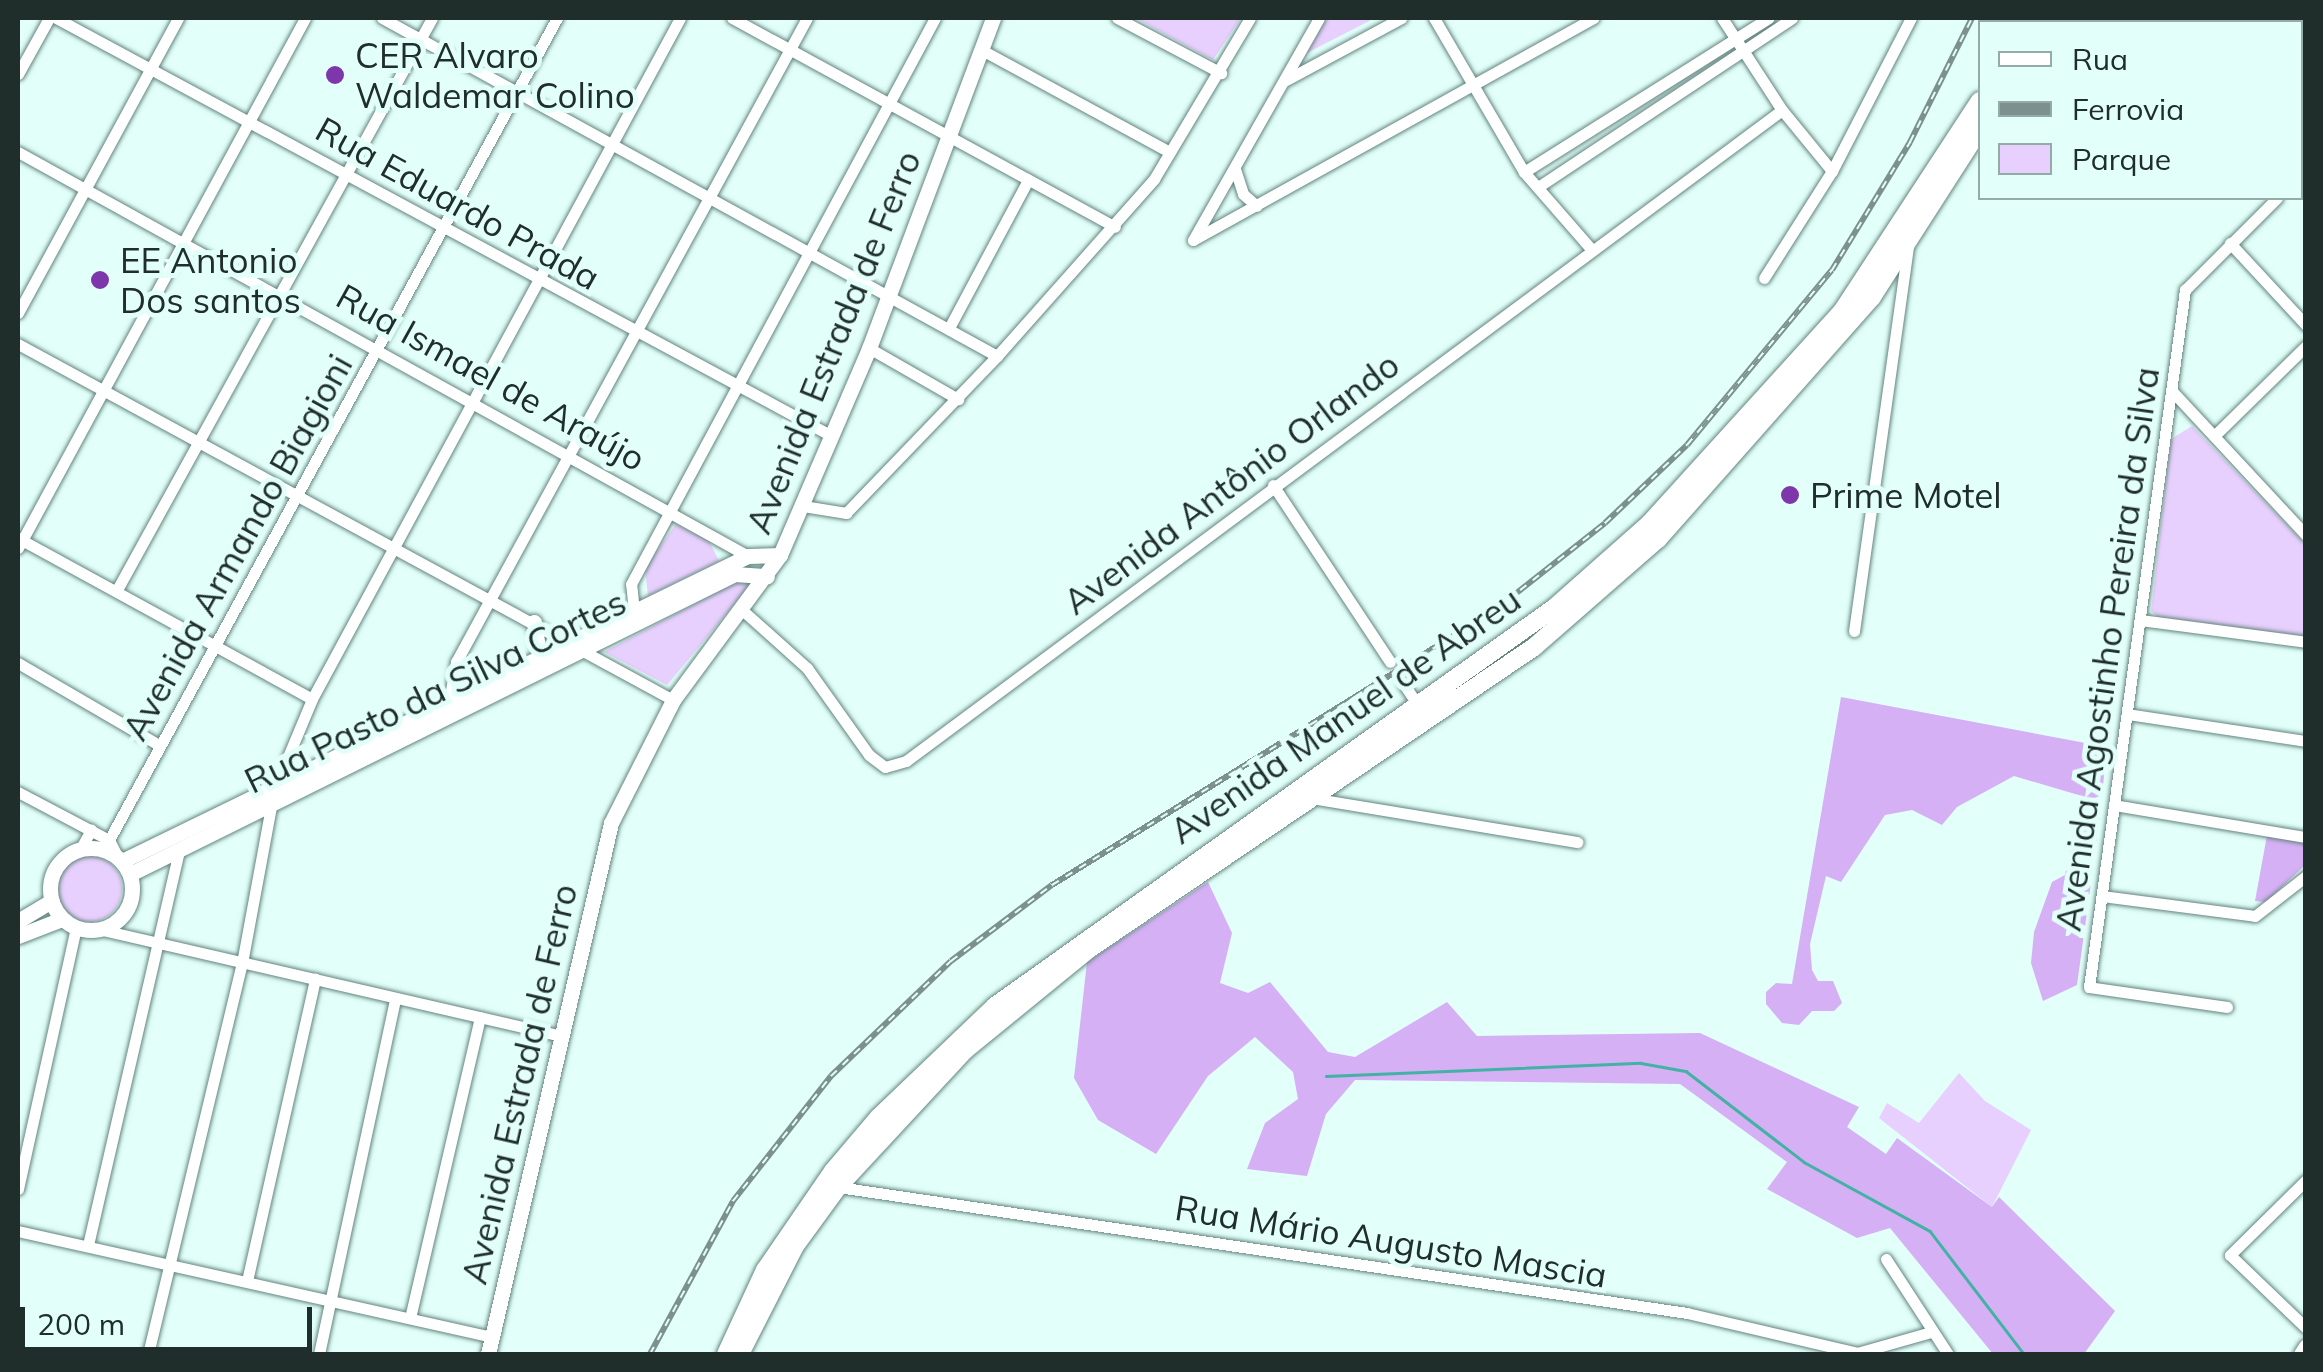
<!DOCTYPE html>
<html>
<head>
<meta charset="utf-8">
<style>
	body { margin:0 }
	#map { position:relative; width:2323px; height:1372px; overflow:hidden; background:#e2fffa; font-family:Mulish,sans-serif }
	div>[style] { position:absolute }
	.green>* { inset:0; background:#e8d0fe }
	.round { border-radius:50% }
	.forest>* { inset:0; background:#d5b0f5 }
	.stream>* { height:2.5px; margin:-1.25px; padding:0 1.25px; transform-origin:1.25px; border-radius:1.25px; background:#43b2a5 }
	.roads { filter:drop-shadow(0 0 2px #63847f) drop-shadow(0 0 2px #63847f) }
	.minor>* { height:11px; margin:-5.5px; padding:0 5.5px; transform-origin:5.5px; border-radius:5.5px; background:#fff }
	.tertiary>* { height:15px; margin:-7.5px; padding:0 7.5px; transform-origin:7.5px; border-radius:7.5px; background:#fff }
	.tertiary>.ring { margin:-7.5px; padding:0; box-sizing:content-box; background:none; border:15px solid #fff; border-radius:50% }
	.secondary>* { height:18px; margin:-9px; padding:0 9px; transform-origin:9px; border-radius:9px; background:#fff }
	.rail>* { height:6px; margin-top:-3px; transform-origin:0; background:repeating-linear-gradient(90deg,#e2fffa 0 8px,#7c918d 0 16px); box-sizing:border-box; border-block:2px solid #7c918d }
	.dots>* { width:28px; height:28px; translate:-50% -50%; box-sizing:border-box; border:5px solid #e2fffa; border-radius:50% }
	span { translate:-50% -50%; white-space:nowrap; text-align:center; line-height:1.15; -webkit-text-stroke:10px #e2fffa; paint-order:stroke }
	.poi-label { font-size:35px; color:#202e2b }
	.left { translate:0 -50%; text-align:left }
	.street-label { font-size:35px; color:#202e2b }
	.frame { position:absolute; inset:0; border:20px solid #202e2b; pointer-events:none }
	.legend { position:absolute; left:1978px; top:20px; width:325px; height:180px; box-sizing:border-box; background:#e2fffa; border:2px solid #94aba7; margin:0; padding:12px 18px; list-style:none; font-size:30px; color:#202e2b }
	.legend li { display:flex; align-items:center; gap:20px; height:50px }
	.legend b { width:50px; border:2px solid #94aba7 }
	.scale { position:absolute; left:20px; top:1307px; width:292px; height:45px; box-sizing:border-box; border:5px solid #202e2b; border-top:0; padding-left:12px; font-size:30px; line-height:35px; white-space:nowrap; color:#202e2b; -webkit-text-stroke:8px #e2fffa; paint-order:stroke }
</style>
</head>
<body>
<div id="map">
	<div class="green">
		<div style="clip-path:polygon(1135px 18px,1241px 18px,1213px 60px)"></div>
		<div style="clip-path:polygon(1326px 18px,1375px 18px,1305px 54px)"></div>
		<div style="clip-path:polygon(2192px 426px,2305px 544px,2305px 637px,2159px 618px,2151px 611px,2171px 439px)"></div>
		<div style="clip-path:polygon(676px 524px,709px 541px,719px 561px,648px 596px,645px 568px)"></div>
		<div style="clip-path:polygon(742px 579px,752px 583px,667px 685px,604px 652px)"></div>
		<div class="round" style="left:56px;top:856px;width:66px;height:66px"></div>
		<div style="clip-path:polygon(1959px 1073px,1985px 1101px,2031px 1130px,1992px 1207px,1879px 1118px,1887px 1103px,1919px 1123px)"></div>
	</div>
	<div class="forest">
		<div style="clip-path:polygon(1841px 697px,2107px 747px,2102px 795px,2092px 799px,2014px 776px,1957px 807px,1942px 825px,1912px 810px,1885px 815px,1841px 882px,1826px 876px,1810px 944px,1812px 970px,1818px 981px,1833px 981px,1842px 1003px,1834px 1011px,1812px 1011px,1799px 1025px,1782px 1023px,1766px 1004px,1766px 992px,1776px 983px,1792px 984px)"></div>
		<div style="clip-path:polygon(2085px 812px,2100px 817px,2077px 985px,2043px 1001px,2031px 963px,2034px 932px,2052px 882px,2065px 875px,2075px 822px)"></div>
		<div style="clip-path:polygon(2268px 830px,2305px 843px,2305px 865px,2266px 902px,2255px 901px)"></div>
		<div style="clip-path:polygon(1208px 882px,1232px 933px,1220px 983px,1248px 993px,1270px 982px,1328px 1052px,1355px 1057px,1447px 1002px,1477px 1036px,1700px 1033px,1859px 1107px,1847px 1127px,1886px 1154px,1897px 1138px,1992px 1207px,1999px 1197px,2115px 1311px,2084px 1354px,1993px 1354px,1890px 1228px,1857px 1238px,1767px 1189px,1787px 1162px,1680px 1084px,1355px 1080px,1326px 1114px,1307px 1176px,1247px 1169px,1265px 1123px,1298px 1099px,1293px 1072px,1255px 1037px,1208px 1076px,1156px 1154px,1098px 1120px,1074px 1078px,1087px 962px)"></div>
	</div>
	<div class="stream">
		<div style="left:1326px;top:1076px;width:315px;rotate:-2.4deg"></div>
		<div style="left:1641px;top:1063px;width:46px;rotate:10.1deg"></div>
		<div style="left:1686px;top:1071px;width:149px;rotate:37.6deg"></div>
		<div style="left:1804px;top:1162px;width:144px;rotate:28.7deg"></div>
		<div style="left:1930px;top:1231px;width:155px;rotate:52.6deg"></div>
	</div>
	<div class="roads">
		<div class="minor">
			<div style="left:56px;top:18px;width:881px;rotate:28.31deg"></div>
			<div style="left:382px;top:18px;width:702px;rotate:28.79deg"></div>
			<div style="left:732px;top:18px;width:436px;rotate:28.6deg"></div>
			<div style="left:1117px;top:18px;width:118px;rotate:27.9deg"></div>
			<div style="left:1434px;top:18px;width:178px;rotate:59.7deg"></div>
			<div style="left:1524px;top:172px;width:103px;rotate:48.9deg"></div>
			<div style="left:1722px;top:18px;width:110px;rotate:56.9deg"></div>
			<div style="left:1782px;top:110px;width:79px;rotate:50.7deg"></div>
			<div style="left:2210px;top:18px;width:6px;rotate:39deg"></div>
			<div style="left:2281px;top:22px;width:7px;rotate:-34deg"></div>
			<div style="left:980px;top:49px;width:216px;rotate:28.5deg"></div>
			<div style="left:18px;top:74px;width:64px;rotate:-61deg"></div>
			<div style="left:1286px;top:80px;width:131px;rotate:-28.3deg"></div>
			<div style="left:2300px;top:114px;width:8px;rotate:40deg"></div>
			<div style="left:18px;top:152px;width:834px;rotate:28.96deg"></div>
			<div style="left:1235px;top:169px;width:26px;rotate:72deg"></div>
			<div style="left:1243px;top:194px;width:18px;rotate:41deg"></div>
			<div style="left:1524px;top:172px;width:289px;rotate:-32.2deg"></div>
			<div style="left:2300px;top:175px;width:8px;rotate:-40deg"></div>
			<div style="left:1538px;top:187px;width:305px;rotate:-33.6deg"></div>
			<div style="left:1193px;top:240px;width:458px;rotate:-29deg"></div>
			<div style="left:1193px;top:240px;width:255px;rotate:-60.4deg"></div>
			<div style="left:2230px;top:243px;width:112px;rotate:47.2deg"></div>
			<div style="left:1764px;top:278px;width:127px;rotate:-57.6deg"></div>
			<div style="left:1832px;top:171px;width:172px;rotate:-62.7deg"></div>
			<div style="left:18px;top:313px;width:336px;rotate:-61.5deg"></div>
			<div style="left:949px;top:328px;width:168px;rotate:-61.9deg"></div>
			<div style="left:18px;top:344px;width:745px;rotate:28.52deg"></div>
			<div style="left:869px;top:348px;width:103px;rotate:29.8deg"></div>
			<div style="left:2172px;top:391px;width:197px;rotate:47.1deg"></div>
			<div style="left:2214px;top:436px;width:129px;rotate:-44.4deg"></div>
			<div style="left:1273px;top:485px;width:212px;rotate:56.5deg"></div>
			<div style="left:803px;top:506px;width:44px;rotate:9.2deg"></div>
			<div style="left:846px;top:513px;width:218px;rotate:-46.1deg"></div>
			<div style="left:997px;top:356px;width:237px;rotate:-48.4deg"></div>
			<div style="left:1154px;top:179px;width:187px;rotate:-59.2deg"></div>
			<div style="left:18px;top:538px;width:335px;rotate:28.7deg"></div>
			<div style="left:18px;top:548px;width:603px;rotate:-61.56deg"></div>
			<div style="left:118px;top:588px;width:651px;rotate:-61.15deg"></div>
			<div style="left:741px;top:609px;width:89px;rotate:41.8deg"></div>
			<div style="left:807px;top:668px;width:107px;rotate:54.5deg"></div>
			<div style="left:869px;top:755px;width:20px;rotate:37deg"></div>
			<div style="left:885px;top:767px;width:22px;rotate:-16deg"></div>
			<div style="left:906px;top:761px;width:1091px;rotate:-36.62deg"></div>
			<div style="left:634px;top:611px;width:27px;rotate:-96deg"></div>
			<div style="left:631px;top:584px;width:642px;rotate:-61.76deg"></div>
			<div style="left:2140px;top:620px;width:167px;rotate:7.5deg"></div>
			<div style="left:1854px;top:631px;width:390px;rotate:-82deg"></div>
			<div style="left:18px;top:663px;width:163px;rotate:30.2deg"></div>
			<div style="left:1403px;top:683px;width:23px;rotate:56deg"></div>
			<div style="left:449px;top:702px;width:41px;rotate:-80.1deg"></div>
			<div style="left:456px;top:662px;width:733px;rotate:-61.41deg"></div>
			<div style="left:2127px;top:714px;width:181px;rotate:8.6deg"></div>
			<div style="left:18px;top:792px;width:103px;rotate:27.8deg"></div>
			<div style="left:109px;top:840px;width:18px;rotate:63deg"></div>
			<div style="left:1317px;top:799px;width:264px;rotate:9.4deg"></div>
			<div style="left:2114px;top:805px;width:195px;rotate:9.5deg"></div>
			<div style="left:109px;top:840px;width:936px;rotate:-61.41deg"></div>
			<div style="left:81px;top:848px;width:21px;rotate:-61deg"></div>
			<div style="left:2102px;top:896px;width:154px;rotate:7.4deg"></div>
			<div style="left:2255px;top:916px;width:65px;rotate:-38.1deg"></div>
			<div style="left:98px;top:929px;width:472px;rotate:13deg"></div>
			<div style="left:2227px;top:1007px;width:139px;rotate:-171.8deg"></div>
			<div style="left:2089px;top:987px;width:704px;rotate:-82.16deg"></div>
			<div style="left:2185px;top:290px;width:130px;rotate:-45deg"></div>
			<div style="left:2306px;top:1180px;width:107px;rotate:135.4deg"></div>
			<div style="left:2230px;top:1255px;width:105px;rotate:43.8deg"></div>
			<div style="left:838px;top:1187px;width:858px;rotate:8.44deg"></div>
			<div style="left:1687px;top:1313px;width:175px;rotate:13.2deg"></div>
			<div style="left:1857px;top:1353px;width:77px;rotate:-15.8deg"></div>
			<div style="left:18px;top:1189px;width:268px;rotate:-77.5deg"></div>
			<div style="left:18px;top:1231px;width:485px;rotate:12.6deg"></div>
			<div style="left:88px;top:1245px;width:401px;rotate:-77deg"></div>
			<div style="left:1886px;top:1259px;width:113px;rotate:56.9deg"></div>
			<div style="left:247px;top:1281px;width:310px;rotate:-77.3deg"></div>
			<div style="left:410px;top:1318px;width:309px;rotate:-76.9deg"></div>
			<div style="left:148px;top:1354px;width:402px;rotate:-76.5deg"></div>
			<div style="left:242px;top:963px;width:176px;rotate:-79.5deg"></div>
			<div style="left:274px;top:790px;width:99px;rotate:-67.3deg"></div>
			<div style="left:312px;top:699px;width:774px;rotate:-61.61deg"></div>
			<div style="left:319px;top:1354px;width:364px;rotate:-77.9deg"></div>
		</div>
		<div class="tertiary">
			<div style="left:534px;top:622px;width:38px;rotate:81deg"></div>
			<div class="ring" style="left:50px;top:848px;width:67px;height:67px"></div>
			<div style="left:122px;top:861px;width:696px;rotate:-25.98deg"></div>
			<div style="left:748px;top:556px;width:32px;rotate:-2deg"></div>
			<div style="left:130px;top:874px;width:675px;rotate:-26.38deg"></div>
			<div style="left:735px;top:574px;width:32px;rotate:4deg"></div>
			<div style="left:18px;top:921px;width:39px;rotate:-31deg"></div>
			<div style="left:18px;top:936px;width:47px;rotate:-21.1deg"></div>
			<div style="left:488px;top:1354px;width:545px;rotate:-76.96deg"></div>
			<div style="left:611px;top:823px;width:138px;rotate:-63.2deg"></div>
			<div style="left:673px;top:700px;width:180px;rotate:-53.6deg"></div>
			<div style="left:780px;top:555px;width:225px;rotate:-66.7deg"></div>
			<div style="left:869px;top:348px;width:353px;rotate:-69.4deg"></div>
			<div style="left:2301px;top:1354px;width:9px;rotate:-58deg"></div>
		</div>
		<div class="secondary">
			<div style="left:2021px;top:22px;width:4px;rotate:-63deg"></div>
			<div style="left:2040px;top:22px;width:4px;rotate:-63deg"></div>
			<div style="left:726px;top:1354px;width:93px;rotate:-65.1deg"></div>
			<div style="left:765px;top:1270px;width:120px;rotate:-55.5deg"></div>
			<div style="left:833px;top:1171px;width:71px;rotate:-49.6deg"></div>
			<div style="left:879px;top:1117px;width:161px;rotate:-43.7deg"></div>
			<div style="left:995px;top:1006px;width:686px;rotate:-35.45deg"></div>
			<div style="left:1554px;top:608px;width:128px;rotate:-41.5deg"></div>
			<div style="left:1650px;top:523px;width:287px;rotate:-47.8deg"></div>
			<div style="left:1843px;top:310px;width:250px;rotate:-56.8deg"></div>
			<div style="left:740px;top:1354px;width:121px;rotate:-63deg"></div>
			<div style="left:795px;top:1246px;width:73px;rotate:-53.9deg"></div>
			<div style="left:838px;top:1187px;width:187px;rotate:-47.2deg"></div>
			<div style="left:965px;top:1050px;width:160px;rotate:-39.2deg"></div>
			<div style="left:1089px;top:949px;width:538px;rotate:-34.16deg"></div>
			<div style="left:1534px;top:647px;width:164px;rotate:-41.1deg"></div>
			<div style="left:1658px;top:539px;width:323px;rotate:-48.5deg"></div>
			<div style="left:1872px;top:297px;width:200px;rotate:-57.3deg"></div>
		</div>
	</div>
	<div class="rail">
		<div style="left:650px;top:1354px;width:174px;rotate:-61.5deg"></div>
		<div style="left:733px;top:1201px;width:159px;rotate:-51.9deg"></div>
		<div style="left:831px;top:1076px;width:166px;rotate:-43.8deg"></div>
		<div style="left:951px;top:961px;width:126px;rotate:-37deg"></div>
		<div style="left:1052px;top:885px;width:521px;rotate:-31.83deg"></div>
		<div style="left:1495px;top:610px;width:140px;rotate:-38.3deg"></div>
		<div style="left:1605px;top:523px;width:113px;rotate:-43.6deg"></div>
		<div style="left:1687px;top:445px;width:227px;rotate:-50.4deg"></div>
		<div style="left:1832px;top:270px;width:150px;rotate:-58.6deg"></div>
		<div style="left:1910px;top:142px;width:139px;rotate:-63.4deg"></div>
	</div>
	<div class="dots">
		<div style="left:335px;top:75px;background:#7d37aa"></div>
		<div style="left:100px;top:280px;background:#7d37aa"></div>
		<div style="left:1790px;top:495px;background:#7d37aa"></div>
	</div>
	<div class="poi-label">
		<span class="left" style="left:355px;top:75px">CER Alvaro<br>Waldemar Colino</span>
		<span class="left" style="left:120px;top:280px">EE Antonio<br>Dos santos</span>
		<span class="left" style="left:1810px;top:495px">Prime Motel</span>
	</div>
	<div class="street-label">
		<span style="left:458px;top:203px;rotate:29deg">Rua Eduardo Prada</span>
		<span style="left:833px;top:342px;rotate:-68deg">Avenida Estrada de Ferro</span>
		<span style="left:491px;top:377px;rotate:29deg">Rua Ismael de Araújo</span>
		<span style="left:1231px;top:483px;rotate:-37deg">Avenida Antônio Orlando</span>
		<span style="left:237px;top:547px;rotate:-61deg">Avenida Armando Biagioni</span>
		<span style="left:2107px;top:649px;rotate:-82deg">Avenida Agostinho Pereira da Silva</span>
		<span style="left:435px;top:691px;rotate:-26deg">Rua Pasto da Silva Cortes</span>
		<span style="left:1345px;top:715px;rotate:-35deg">Avenida Manuel de Abreu</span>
		<span style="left:519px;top:1084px;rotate:-77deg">Avenida Estrada de Ferro</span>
		<span style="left:1391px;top:1241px;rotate:9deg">Rua Mário Augusto Mascia</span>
	</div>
	<div class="frame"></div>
	<ul class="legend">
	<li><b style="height:12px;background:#fff"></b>Rua</li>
	<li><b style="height:12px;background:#7c918d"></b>Ferrovia</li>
	<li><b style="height:28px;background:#e8d0fe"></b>Parque</li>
	</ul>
	<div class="scale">200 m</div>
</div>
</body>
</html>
